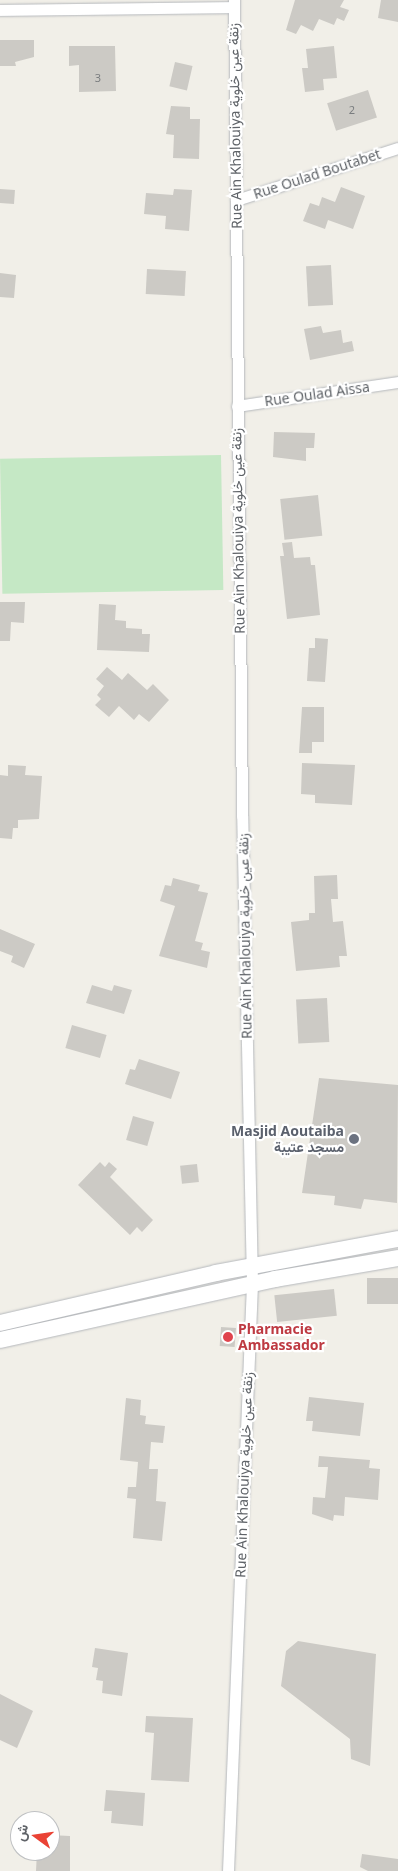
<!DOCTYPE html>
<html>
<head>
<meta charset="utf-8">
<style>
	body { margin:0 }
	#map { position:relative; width:398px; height:1871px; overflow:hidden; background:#f1efe8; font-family:"Noto Sans",Vazirmatn,sans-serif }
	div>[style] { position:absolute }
	.green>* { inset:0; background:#c5e8c5; transform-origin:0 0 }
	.building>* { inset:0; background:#cccac5; transform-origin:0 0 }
	.roads { filter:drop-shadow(0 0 1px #b5b8bc) drop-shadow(0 0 1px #b5b8bc) }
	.street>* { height:11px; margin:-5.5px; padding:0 5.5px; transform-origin:5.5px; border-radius:5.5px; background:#fff }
	.secondary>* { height:16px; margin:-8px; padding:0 8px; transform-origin:8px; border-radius:8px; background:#fff }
	.dots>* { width:14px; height:14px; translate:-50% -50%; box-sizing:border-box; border:2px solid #fff; border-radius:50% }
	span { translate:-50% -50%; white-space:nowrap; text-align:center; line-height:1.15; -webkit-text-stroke:4.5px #fff; paint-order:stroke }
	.number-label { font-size:11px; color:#7a7d7f }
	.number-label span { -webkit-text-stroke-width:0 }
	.street-label { font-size:14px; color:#5f6368 }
	.worship-label { font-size:14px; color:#5b616d; font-weight:700 }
	.right { translate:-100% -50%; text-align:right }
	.health-label { font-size:14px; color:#be3a42; font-weight:700 }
	.left { translate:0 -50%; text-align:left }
	.north { position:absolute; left:10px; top:1811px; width:50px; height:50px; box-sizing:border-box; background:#fff; border:1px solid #bfc1c3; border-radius:50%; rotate:284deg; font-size:14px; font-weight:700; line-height:20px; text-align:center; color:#5f6368 }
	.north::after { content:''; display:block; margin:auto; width:18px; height:22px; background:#ea4335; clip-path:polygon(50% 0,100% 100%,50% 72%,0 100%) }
</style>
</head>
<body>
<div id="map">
	<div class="green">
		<div style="left:221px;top:455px;width:135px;height:221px;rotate:89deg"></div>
	</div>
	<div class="building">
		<div style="clip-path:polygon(295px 0,344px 0,340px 7px,349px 10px,344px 21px,337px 18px,334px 25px,319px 19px,313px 31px,301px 25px,296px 34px,286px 30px)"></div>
		<div style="clip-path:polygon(381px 0,398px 0,398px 22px,378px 18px)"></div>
		<div style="clip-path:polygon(0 40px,34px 40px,34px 57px,15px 62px,16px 66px,0 66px)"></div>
		<div style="clip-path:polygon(69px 46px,115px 46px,116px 91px,79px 92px,79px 65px,69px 66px)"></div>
		<div style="clip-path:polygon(334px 46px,337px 78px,323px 79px,324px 90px,305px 92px,302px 68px,308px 68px,306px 49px)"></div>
		<div style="left:175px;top:62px;width:18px;height:25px;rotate:13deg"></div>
		<div style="left:368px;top:90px;width:29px;height:43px;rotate:72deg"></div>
		<div style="clip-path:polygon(171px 106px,190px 107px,190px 119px,200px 119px,199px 159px,173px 158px,174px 135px,166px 134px)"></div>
		<div style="clip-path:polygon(341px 187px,365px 196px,353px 229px,328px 220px,325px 229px,303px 221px,310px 203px,319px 206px,322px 197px,335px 202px)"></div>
		<div style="left:0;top:189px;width:15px;height:14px;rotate:4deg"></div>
		<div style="clip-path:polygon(174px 189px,192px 190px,189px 231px,165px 229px,166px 216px,144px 214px,146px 193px,173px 195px)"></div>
		<div style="left:331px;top:265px;width:40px;height:25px;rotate:87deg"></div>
		<div style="left:147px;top:269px;width:39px;height:25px;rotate:3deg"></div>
		<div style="clip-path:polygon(0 273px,16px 275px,14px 298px,0 297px)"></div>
		<div style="clip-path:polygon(321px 326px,323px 333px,341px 330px,343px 343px,352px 341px,354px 351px,310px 360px,304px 329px)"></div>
		<div style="clip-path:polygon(274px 432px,315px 433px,314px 448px,306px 448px,306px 461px,273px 457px)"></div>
		<div style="left:318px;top:495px;width:41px;height:38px;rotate:84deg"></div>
		<div style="clip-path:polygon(292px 542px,294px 558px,310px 557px,311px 565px,315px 565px,320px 615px,287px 619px,280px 556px,284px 556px,282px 543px)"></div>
		<div style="clip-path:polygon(0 602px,25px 602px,24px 623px,11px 622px,10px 641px,0 641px)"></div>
		<div style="clip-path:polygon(99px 604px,116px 605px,115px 620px,126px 621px,126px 628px,142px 629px,142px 634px,150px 634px,149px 652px,97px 650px)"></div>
		<div style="clip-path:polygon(315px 638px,328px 639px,325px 682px,307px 681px,309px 648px,315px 648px)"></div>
		<div style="clip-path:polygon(107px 667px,122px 680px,128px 673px,147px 690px,153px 684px,169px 700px,149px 722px,139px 714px,134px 720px,119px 706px,109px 717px,95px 705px,101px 699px,97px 695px,104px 686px,96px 679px)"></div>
		<div style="clip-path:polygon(302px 707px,324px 707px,324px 742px,312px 742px,312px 753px,299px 753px)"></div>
		<div style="clip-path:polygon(302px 763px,355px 765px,352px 805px,315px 803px,315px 795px,301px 794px)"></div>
		<div style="clip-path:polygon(8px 765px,26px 766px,25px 775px,42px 776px,39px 819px,18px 820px,18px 828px,13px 828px,12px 839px,0 838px,0 775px,8px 776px)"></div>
		<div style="clip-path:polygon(337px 875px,338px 899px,331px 899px,333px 922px,343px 921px,347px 956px,339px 956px,340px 967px,296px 971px,291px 922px,309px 920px,309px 913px,315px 913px,314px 876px)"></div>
		<div style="clip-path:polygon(173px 878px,200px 885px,198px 891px,208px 893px,195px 941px,203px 943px,201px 950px,210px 952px,207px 968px,159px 956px,175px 906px,160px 901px,165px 885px,171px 886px)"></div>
		<div style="clip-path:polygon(0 929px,35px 944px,24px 968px,11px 962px,13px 956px,0 951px)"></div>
		<div style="clip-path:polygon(92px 985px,112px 991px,114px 985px,132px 990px,124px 1014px,86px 1003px)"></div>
		<div style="left:327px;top:998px;width:44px;height:31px;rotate:87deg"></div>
		<div style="left:72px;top:1025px;width:36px;height:24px;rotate:16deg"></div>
		<div style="clip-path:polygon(139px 1059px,180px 1072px,171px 1099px,125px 1084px,130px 1069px,135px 1070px)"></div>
		<div style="clip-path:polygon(319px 1078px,398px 1085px,397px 1203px,364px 1199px,361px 1209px,334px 1205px,335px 1196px,302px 1193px)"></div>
		<div style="left:133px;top:1116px;width:22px;height:25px;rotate:16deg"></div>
		<div style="clip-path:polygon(100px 1162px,105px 1167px,109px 1162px,117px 1169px,110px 1177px,153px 1220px,142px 1232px,137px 1227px,130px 1235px,78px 1185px)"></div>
		<div style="left:197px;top:1164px;width:18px;height:17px;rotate:84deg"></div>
		<div style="left:398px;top:1278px;width:26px;height:31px;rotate:90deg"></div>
		<div style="left:334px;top:1289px;width:27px;height:60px;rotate:84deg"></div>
		<div style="left:221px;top:1327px;width:15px;height:19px;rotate:4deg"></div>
		<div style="clip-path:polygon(309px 1397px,364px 1403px,360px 1436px,312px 1431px,313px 1421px,306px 1421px)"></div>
		<div style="clip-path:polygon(126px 1398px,141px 1400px,140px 1415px,146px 1416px,145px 1424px,165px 1426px,163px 1443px,151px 1442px,149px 1469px,158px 1469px,156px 1501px,166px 1502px,162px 1541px,133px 1538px,136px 1499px,127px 1498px,128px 1487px,136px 1487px,138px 1462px,120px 1460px)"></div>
		<div style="clip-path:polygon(319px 1456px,370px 1460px,369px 1468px,380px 1469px,378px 1500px,345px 1497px,344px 1516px,334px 1515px,333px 1521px,312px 1514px,313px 1497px,325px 1498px,328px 1467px,318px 1467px)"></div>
		<div style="clip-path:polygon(298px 1641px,376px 1654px,370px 1766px,351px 1759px,350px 1739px,281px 1686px,286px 1651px)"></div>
		<div style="clip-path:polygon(95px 1648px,128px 1653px,122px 1696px,102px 1693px,103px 1681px,96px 1680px,98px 1668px,92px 1667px)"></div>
		<div style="clip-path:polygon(0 1694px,33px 1711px,17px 1748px,0 1740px)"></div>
		<div style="clip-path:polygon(146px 1716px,193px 1718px,189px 1782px,151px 1780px,154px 1733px,145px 1732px)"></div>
		<div style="clip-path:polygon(106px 1790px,145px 1793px,143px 1826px,111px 1823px,112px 1811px,104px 1811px)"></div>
		<div style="clip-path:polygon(50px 1835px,70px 1836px,70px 1871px,36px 1871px,37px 1851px,50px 1851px)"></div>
		<div style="clip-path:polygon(362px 1854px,398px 1859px,398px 1871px,368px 1871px,360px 1867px)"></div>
	</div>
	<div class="roads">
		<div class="street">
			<div style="left:0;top:10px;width:234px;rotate:-0.7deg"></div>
			<div style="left:236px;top:200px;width:170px;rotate:-17.8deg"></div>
			<div style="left:237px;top:406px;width:163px;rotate:-8.5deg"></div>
			<div style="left:228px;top:1871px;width:588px;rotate:-87.66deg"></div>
			<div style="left:252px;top:1283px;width:467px;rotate:-91.2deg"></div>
			<div style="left:242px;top:816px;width:816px;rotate:-90.56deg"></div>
		</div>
		<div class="secondary">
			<div style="left:0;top:1323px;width:222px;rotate:-13deg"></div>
			<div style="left:216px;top:1273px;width:185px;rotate:-10.6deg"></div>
			<div style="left:0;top:1340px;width:282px;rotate:-12.5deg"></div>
			<div style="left:275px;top:1279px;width:125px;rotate:-9.7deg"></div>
		</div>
	</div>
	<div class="dots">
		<div style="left:354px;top:1139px;background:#6b7280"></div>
		<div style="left:228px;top:1337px;background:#e0444e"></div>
	</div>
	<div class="number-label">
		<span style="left:98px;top:78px">3</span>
		<span style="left:352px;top:110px">2</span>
	</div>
	<div class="street-label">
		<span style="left:235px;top:126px;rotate:-91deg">Rue Ain Khalouiya زنقة عين خلوية</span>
		<span style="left:317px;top:174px;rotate:-18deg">Rue Oulad Boutabet</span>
		<span style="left:317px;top:394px;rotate:-8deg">Rue Oulad Aissa</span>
		<span style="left:238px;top:531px;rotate:-91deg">Rue Ain Khalouiya زنقة عين خلوية</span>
		<span style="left:245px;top:936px;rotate:-91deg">Rue Ain Khalouiya زنقة عين خلوية</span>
		<span style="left:244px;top:1475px;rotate:-88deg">Rue Ain Khalouiya زنقة عين خلوية</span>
	</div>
	<div class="worship-label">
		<span class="right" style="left:344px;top:1139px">Masjid Aoutaiba<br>مسجد عتيبة</span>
	</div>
	<div class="health-label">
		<span class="left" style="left:238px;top:1337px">Pharmacie<br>Ambassador</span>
	</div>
	<div class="north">ش</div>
</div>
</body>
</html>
